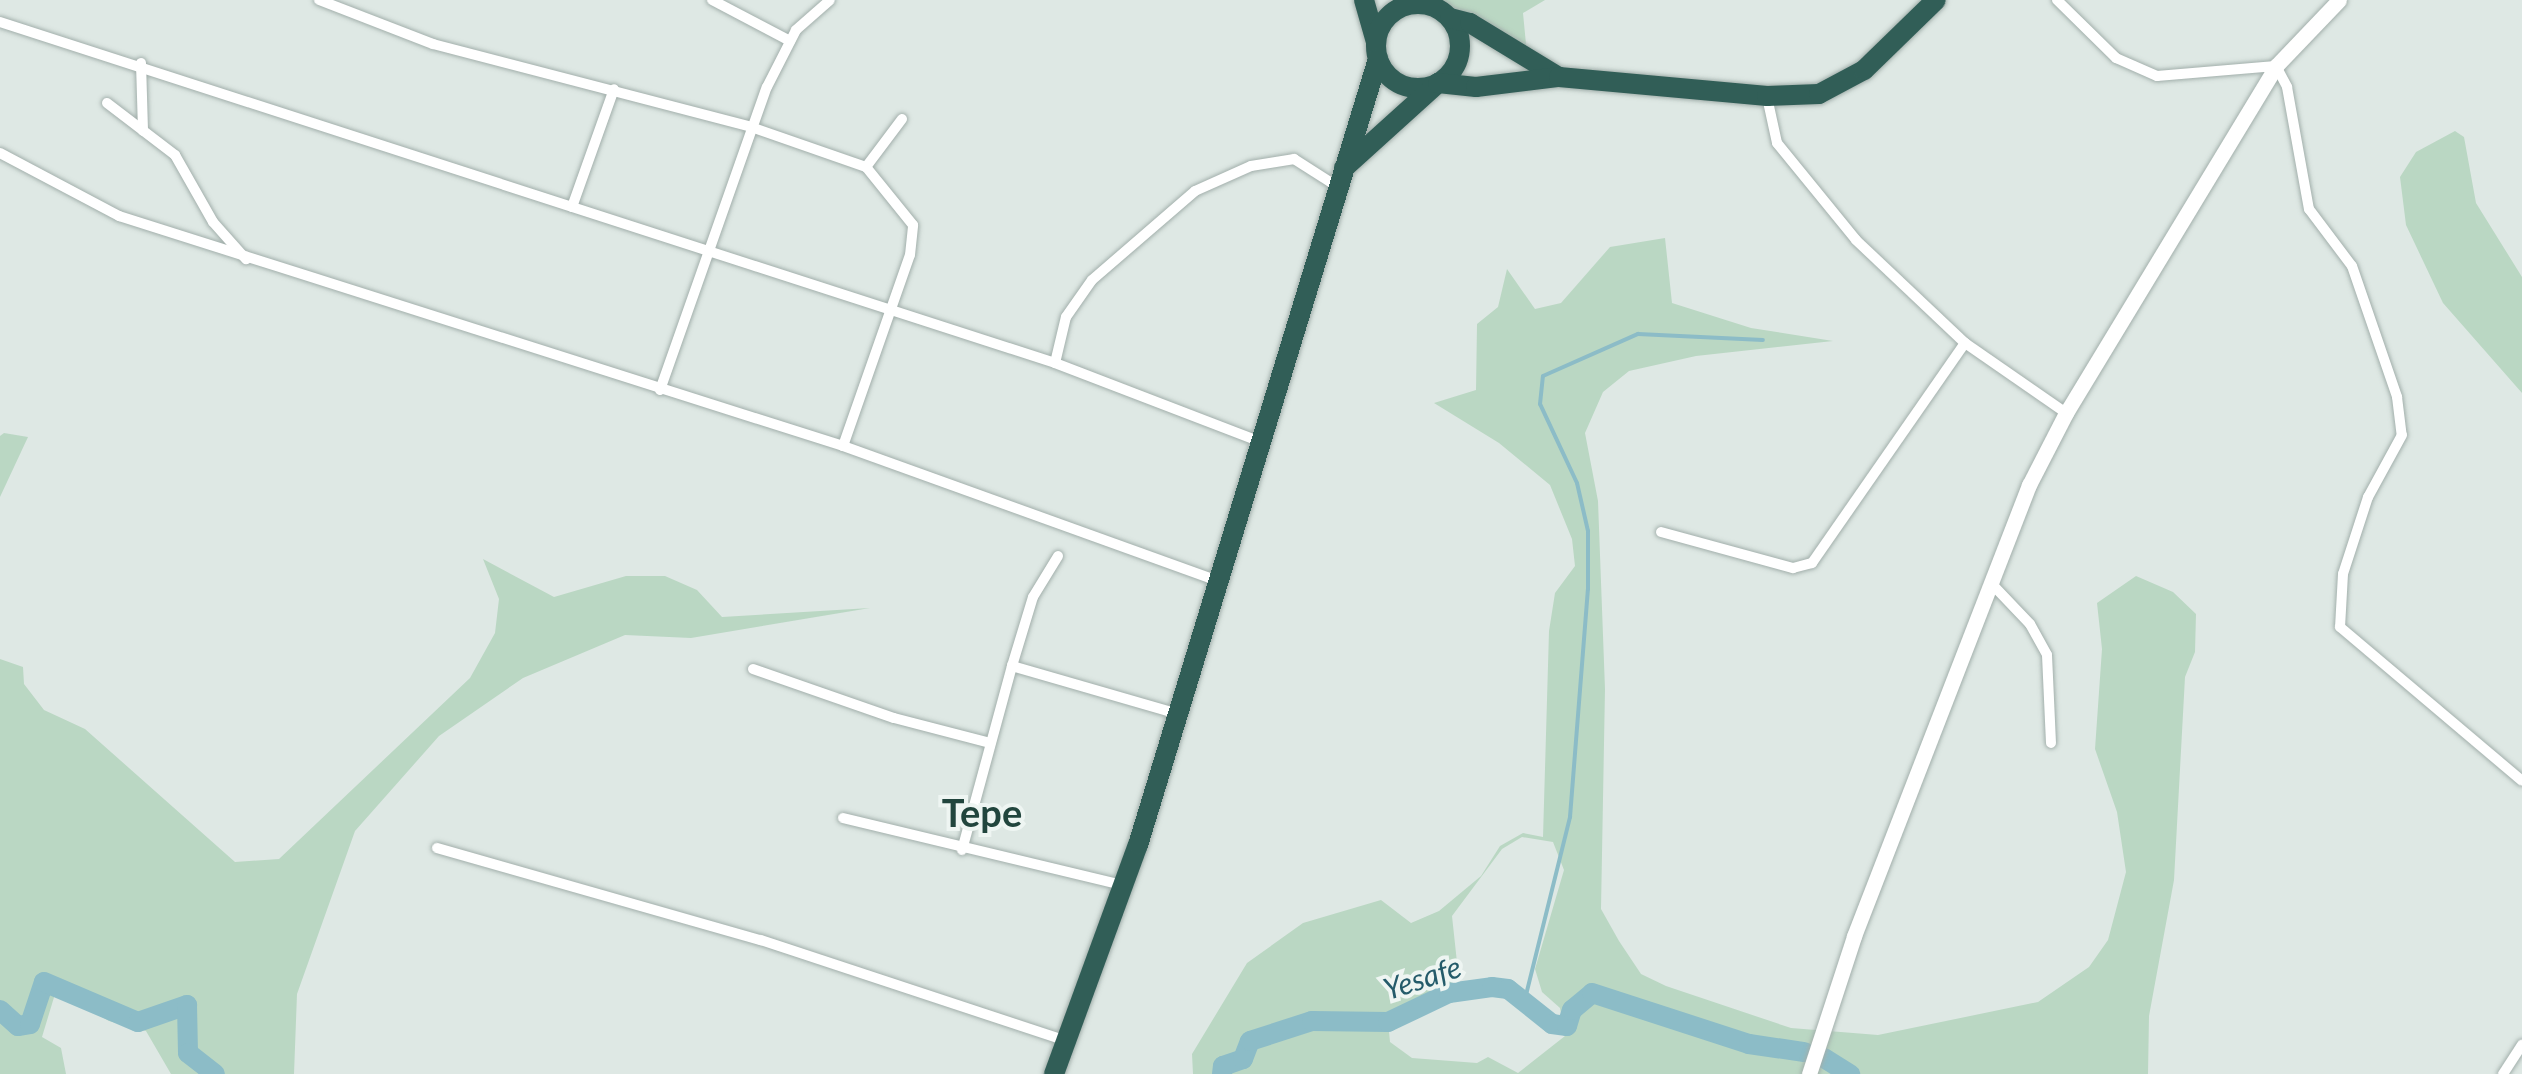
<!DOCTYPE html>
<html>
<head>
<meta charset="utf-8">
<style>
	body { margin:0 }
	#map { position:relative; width:2522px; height:1074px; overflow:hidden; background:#dee8e4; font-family:Lato,sans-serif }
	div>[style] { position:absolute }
	.green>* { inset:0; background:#bad7c3 }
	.stream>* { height:4px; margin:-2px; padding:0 2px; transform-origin:2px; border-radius:2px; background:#8cbcc7 }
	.river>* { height:20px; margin:-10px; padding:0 10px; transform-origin:10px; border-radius:10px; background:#8cbcc7 }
	.roads { filter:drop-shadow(0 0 2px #a2afab) drop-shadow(0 0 2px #a2afab) }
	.street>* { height:10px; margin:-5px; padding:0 5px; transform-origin:5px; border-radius:5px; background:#fff }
	.secondary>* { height:15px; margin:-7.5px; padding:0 7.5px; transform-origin:7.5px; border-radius:7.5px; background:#fff }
	.highway>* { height:20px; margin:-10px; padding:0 10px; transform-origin:10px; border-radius:10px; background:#315e57 }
	.highway>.ring { margin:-10px; padding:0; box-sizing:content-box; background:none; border:20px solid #315e57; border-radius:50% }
	span { translate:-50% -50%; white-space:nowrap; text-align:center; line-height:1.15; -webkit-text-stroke:8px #eef5f2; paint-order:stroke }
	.water-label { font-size:30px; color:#245b6a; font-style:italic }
	.district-label { font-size:38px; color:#21453d; font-weight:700 }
</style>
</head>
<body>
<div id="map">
	<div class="green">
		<div style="clip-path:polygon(1441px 0,1545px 0,1523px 13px,1528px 65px)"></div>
		<div style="clip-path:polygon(2455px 131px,2464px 137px,2476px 203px,2522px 277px,2522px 393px,2443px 303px,2406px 225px,2400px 177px,2416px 152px)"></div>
		<div style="clip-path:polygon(evenodd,1665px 238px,1672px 303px,1751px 328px,1833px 341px,1696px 356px,1629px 371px,1603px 392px,1585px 433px,1598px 501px,1605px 689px,1601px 909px,1619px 941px,1641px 974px,1666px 986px,1791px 1028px,1878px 1035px,2038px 1002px,2089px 967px,2108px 940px,2126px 872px,2117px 812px,2095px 749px,2102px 649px,2097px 603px,2136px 576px,2173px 592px,2196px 614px,2195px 652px,2185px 677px,2174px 880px,2149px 1016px,2148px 1074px,1193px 1074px,1192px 1054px,1247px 963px,1303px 923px,1381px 900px,1411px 923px,1439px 911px,1481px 876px,1500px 846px,1523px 833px,1543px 837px,1549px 631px,1555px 593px,1575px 566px,1572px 539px,1550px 485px,1499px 443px,1434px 403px,1476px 390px,1477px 324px,1498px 307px,1507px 269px,1535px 309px,1561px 303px,1610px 247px,1665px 238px,1522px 837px,1553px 842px,1564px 870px,1535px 969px,1542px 992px,1560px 1008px,1565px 1036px,1518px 1073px,1488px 1057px,1477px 1063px,1412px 1058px,1390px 1042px,1388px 1021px,1449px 993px,1459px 981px,1452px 916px,1502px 849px,1522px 837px)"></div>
		<div style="clip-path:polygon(4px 433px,28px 437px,0 497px,0 436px)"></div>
		<div style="clip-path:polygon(483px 559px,554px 597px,626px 576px,665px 576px,697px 590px,722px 617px,870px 608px,691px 638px,625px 635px,523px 678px,439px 736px,355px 831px,297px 994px,294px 1074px,171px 1074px,146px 1031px,109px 1021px,61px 993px,55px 994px,42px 1037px,61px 1048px,66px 1074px,0 1074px,0 659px,23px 667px,24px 684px,44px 710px,85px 729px,235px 862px,279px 859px,470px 678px,495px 633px,499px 599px)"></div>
	</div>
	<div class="stream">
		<div style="left:1524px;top:1003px;width:192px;rotate:-76.1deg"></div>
		<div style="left:1570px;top:817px;width:229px;rotate:-85.5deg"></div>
		<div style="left:1588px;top:589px;width:58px;rotate:-90deg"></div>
		<div style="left:1588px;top:531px;width:49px;rotate:-102.9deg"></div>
		<div style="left:1577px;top:483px;width:87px;rotate:-115.1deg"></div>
		<div style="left:1540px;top:404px;width:28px;rotate:-84deg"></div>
		<div style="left:1543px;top:376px;width:104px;rotate:-23.9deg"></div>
		<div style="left:1638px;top:334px;width:125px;rotate:2.7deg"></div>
	</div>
	<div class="river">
		<div style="left:0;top:1010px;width:24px;rotate:42deg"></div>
		<div style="left:18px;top:1026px;width:12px;rotate:-9deg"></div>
		<div style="left:30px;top:1024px;width:44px;rotate:-71.6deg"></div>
		<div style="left:44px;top:982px;width:102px;rotate:23.1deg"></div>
		<div style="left:138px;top:1022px;width:52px;rotate:-19.1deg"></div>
		<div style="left:187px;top:1005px;width:48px;rotate:88.8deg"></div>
		<div style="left:188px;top:1053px;width:34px;rotate:38deg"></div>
		<div style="left:1824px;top:1058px;width:31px;rotate:32deg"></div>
		<div style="left:1222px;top:1074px;width:8px;rotate:-83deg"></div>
		<div style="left:1223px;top:1066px;width:21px;rotate:-19deg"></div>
		<div style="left:1243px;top:1059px;width:19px;rotate:-69deg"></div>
		<div style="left:1250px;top:1041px;width:65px;rotate:-17.9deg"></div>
		<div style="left:1312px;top:1021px;width:76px;rotate:0.8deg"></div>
		<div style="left:1388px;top:1022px;width:68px;rotate:-25.4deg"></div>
		<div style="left:1449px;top:993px;width:43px;rotate:-7.9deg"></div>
		<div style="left:1492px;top:987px;width:16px;rotate:7deg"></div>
		<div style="left:1508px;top:989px;width:56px;rotate:38.5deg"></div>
		<div style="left:1552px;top:1024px;width:15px;rotate:8deg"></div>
		<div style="left:1567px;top:1026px;width:17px;rotate:-73deg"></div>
		<div style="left:1572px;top:1010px;width:26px;rotate:-40deg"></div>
		<div style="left:1592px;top:993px;width:165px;rotate:18deg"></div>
		<div style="left:1749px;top:1044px;width:56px;rotate:8.3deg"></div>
	</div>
	<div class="roads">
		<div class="street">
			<div style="left:319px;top:0;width:122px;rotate:21.1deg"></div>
			<div style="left:433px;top:44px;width:329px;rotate:14.6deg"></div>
			<div style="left:751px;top:127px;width:122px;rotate:19.2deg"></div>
			<div style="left:712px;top:0;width:88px;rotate:27.7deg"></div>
			<div style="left:2057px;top:0;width:83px;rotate:44.5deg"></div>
			<div style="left:2116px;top:58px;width:45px;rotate:23.7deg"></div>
			<div style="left:2157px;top:76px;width:119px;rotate:-4.8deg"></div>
			<div style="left:2276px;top:66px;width:24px;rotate:62deg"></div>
			<div style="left:2287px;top:87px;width:124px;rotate:79.8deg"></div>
			<div style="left:2309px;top:209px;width:71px;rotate:53deg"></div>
			<div style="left:2352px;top:266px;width:139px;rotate:71deg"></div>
			<div style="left:2397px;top:397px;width:38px;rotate:83deg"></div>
			<div style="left:2402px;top:435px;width:71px;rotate:118.7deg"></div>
			<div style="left:2368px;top:497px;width:81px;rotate:108deg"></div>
			<div style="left:2343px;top:574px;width:53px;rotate:93.2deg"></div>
			<div style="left:2340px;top:627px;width:238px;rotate:40.2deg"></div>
			<div style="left:0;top:22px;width:1109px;rotate:17.91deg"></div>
			<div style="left:1055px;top:363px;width:221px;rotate:21deg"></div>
			<div style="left:141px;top:63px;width:68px;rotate:88.3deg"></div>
			<div style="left:1767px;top:97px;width:47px;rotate:77.7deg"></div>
			<div style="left:1777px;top:143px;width:125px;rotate:50.8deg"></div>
			<div style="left:1856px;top:240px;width:150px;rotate:43.4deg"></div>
			<div style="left:1965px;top:343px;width:123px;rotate:34.7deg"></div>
			<div style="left:107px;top:103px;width:86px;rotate:37.4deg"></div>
			<div style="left:175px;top:155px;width:77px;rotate:60.4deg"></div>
			<div style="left:213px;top:222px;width:50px;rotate:48.3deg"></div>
			<div style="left:0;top:153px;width:135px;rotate:27.9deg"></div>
			<div style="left:119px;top:216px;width:760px;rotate:17.62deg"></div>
			<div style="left:843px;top:446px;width:401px;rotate:19.8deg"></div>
			<div style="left:572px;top:207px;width:125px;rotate:-70.4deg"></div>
			<div style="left:1055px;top:363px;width:47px;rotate:-76.6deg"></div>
			<div style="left:1066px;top:317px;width:45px;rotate:-54.9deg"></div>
			<div style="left:1092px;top:280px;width:136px;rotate:-40.8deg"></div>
			<div style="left:1195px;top:191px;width:61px;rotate:-24.1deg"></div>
			<div style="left:1251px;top:166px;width:44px;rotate:-9.2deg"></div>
			<div style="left:1294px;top:159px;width:52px;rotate:32.5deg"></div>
			<div style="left:660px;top:390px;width:321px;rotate:-70.6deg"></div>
			<div style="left:767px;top:87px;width:64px;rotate:-63deg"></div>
			<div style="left:796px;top:30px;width:45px;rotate:-41.4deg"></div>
			<div style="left:843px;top:446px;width:202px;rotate:-70.7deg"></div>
			<div style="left:910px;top:255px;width:30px;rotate:-84deg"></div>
			<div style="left:913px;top:225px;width:75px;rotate:-129deg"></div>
			<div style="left:866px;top:167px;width:60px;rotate:-53.1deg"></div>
			<div style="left:1661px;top:532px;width:137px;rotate:15.3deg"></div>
			<div style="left:1793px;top:568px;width:20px;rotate:-15deg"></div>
			<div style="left:1812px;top:563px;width:268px;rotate:-55.2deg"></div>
			<div style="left:1990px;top:582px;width:58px;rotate:46.4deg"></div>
			<div style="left:2030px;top:624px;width:35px;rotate:61deg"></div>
			<div style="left:2047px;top:655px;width:88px;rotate:87.4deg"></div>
			<div style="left:1012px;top:666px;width:72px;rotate:-73.1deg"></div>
			<div style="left:1033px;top:597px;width:48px;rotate:-58.6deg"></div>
			<div style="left:753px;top:669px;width:149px;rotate:19.2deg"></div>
			<div style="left:894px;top:718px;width:99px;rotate:14.6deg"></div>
			<div style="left:843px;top:818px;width:288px;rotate:13.5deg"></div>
			<div style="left:437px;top:848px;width:337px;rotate:15.9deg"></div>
			<div style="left:761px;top:940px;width:321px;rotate:18.3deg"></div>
			<div style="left:962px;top:850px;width:191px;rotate:-74.8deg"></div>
			<div style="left:1012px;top:666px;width:173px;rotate:16.1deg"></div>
			<div style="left:2503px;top:1074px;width:35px;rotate:-57deg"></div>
		</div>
		<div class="secondary">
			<div style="left:1809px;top:1074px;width:145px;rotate:-71.9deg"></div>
			<div style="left:1854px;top:936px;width:484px;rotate:-68.8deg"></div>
			<div style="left:2029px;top:485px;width:81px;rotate:-62.8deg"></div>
			<div style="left:2066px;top:413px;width:406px;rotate:-58.8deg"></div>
			<div style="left:2276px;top:66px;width:91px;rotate:-46.3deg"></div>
		</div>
		<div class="highway">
			<div style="left:1364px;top:0;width:44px;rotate:74.1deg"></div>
			<div class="ring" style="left:1376px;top:4px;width:64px;height:64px"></div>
			<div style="left:1450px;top:18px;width:21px;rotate:14deg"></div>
			<div style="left:1470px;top:23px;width:102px;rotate:31.3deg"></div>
			<div style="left:1344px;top:168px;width:127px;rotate:-42.1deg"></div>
			<div style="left:1438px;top:83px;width:38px;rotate:6deg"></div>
			<div style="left:1476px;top:87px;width:84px;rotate:-6.9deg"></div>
			<div style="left:1559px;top:77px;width:209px;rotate:5.2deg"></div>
			<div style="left:1767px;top:96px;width:52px;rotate:-2.2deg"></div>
			<div style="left:1819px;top:94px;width:51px;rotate:-28.1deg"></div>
			<div style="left:1864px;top:70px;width:100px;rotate:-44.2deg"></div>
			<div style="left:1054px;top:1074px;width:244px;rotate:-69.9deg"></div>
			<div style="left:1138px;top:845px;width:822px;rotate:-73.02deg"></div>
		</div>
	</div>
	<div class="water-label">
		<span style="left:1422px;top:977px;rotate:-18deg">Yesafe</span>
	</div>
	<div class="district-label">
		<span style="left:982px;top:813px">Tepe</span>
	</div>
</div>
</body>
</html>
